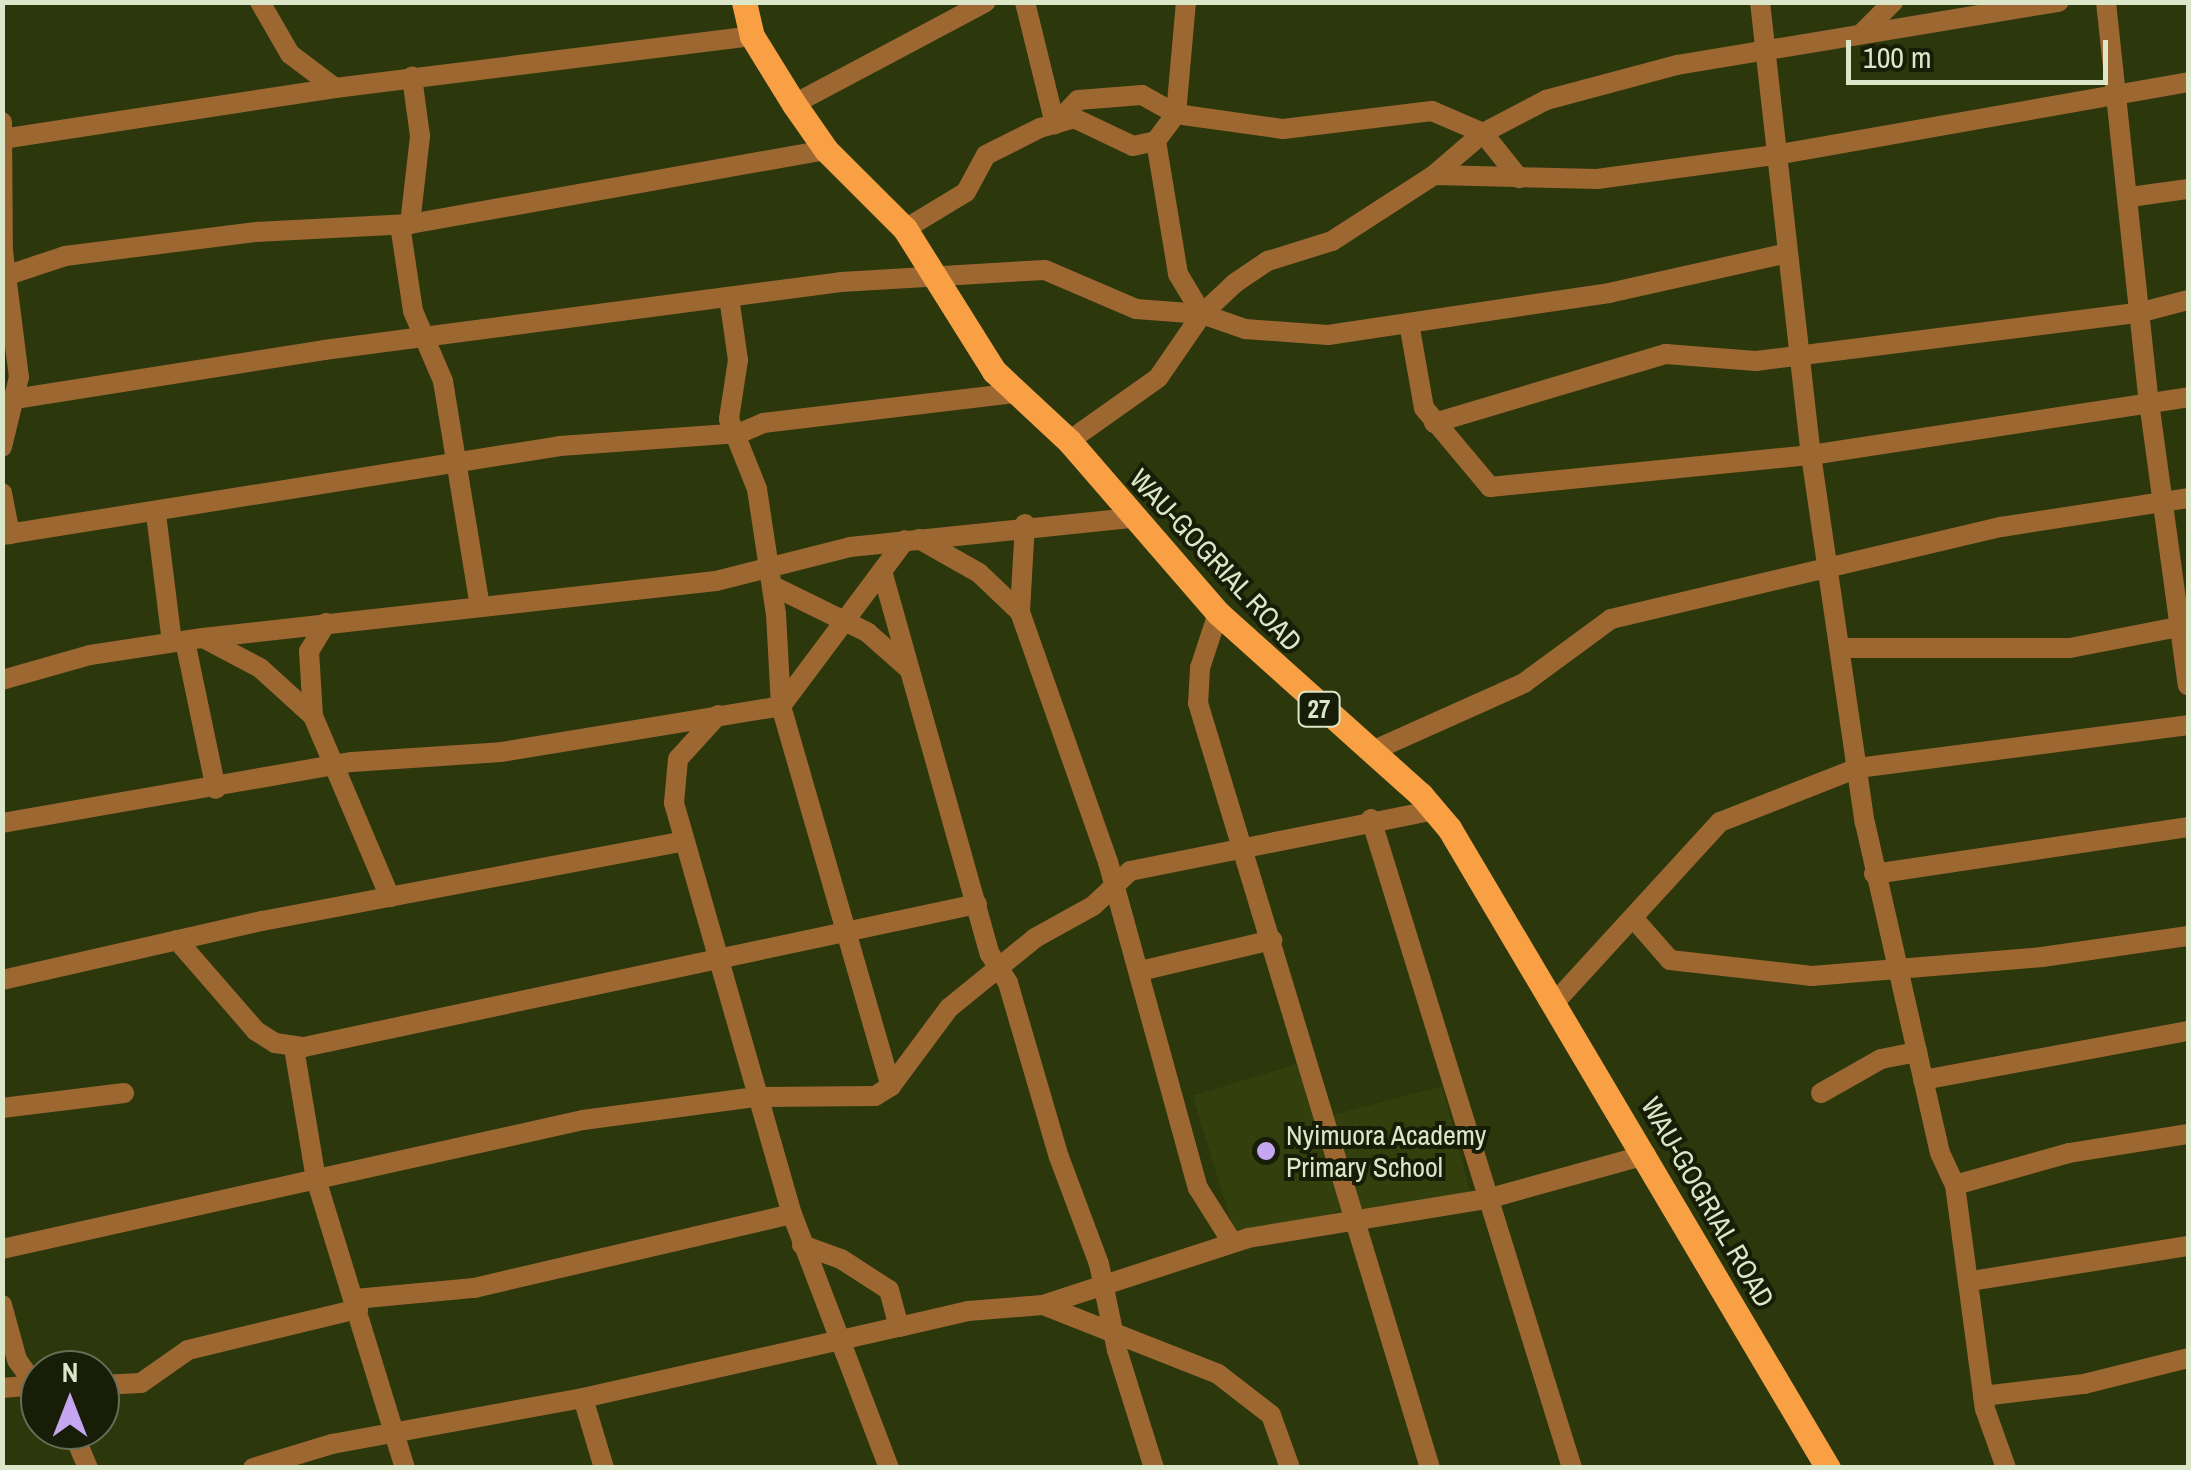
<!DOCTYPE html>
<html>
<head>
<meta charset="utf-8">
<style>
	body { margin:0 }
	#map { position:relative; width:2191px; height:1470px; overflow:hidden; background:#2c370c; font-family:"Archivo Narrow",sans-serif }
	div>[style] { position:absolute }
	.built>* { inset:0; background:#33400d; transform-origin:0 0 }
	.minor>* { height:20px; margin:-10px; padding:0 10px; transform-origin:10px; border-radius:10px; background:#9d6732 }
	.major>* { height:25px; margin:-12.5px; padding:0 12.5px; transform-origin:12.5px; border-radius:12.5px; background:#f9a045 }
	.dots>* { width:28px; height:28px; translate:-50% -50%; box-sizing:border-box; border:5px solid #171d06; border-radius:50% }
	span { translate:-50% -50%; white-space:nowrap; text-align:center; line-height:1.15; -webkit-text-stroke:8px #171d06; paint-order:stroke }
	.shield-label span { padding:2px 8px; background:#171d06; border:2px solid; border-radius:8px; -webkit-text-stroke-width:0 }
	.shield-label { font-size:25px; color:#dce6c8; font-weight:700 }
	.street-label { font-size:28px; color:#dce6c8 }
	.poi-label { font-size:28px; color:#dce6c8 }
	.left { translate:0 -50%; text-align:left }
	.frame { position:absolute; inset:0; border:5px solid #dce6c8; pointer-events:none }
	.north { position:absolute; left:20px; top:1350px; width:100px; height:100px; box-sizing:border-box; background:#171d06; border:2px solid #666d54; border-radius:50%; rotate:0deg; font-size:28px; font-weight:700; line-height:40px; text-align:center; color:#dce6c8 }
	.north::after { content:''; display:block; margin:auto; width:35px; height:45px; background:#c5a7f1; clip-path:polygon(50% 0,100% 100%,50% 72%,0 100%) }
	.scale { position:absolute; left:1846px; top:40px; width:262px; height:45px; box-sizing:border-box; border:5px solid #dce6c8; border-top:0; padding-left:12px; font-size:30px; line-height:35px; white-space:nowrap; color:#dce6c8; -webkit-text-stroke:8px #171d06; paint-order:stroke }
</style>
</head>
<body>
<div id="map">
	<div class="built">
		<div style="left:1297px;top:1064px;width:153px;height:109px;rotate:73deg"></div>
		<div style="left:1442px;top:1086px;width:110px;height:112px;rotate:75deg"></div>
	</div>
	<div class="minor">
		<div style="left:260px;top:2px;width:60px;rotate:60deg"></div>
		<div style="left:290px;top:54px;width:56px;rotate:37.1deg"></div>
		<div style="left:1025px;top:2px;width:126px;rotate:76.2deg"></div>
		<div style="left:1055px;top:124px;width:33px;rotate:-46deg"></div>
		<div style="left:1078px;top:100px;width:64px;rotate:-4.5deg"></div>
		<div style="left:1142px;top:95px;width:39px;rotate:29deg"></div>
		<div style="left:1176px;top:114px;width:108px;rotate:8deg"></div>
		<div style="left:1283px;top:129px;width:150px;rotate:-6.9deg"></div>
		<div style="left:1432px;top:111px;width:56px;rotate:23.3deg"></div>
		<div style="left:1483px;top:133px;width:71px;rotate:-27.6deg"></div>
		<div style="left:1546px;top:100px;width:136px;rotate:-15deg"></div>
		<div style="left:1677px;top:65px;width:387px;rotate:-9.4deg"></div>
		<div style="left:1186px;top:2px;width:112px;rotate:95.1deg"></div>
		<div style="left:1176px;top:114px;width:34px;rotate:127deg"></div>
		<div style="left:1156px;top:141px;width:135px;rotate:80.6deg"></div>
		<div style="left:1178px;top:274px;width:47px;rotate:59deg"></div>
		<div style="left:1760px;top:2px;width:456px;rotate:83.6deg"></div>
		<div style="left:1811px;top:455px;width:372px;rotate:81.7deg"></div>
		<div style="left:1865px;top:823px;width:338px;rotate:77.2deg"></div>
		<div style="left:1940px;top:1153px;width:35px;rotate:65deg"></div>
		<div style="left:1955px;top:1185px;width:226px;rotate:82.4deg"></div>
		<div style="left:1985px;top:1409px;width:63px;rotate:70.4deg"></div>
		<div style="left:2106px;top:2px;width:402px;rotate:83.9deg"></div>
		<div style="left:2149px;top:402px;width:286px;rotate:82.2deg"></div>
		<div style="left:1862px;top:33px;width:44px;rotate:-45deg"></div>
		<div style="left:794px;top:104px;width:217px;rotate:-28deg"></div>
		<div style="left:2px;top:122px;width:129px;rotate:89.6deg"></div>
		<div style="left:3px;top:251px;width:127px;rotate:82.8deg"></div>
		<div style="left:19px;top:377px;width:72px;rotate:103.7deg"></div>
		<div style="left:2px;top:139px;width:337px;rotate:-8.7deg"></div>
		<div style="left:335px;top:88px;width:420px;rotate:-7.1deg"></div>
		<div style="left:1434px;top:175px;width:65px;rotate:-40.6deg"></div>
		<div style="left:1483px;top:133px;width:58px;rotate:51.3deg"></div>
		<div style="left:2130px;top:197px;width:59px;rotate:-7.9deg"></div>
		<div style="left:410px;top:224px;width:89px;rotate:-83.5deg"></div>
		<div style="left:420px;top:136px;width:60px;rotate:-97.7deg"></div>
		<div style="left:400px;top:225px;width:87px;rotate:81.4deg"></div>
		<div style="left:413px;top:311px;width:76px;rotate:66.8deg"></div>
		<div style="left:443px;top:381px;width:229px;rotate:80.7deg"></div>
		<div style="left:905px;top:229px;width:71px;rotate:-31.2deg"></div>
		<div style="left:966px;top:192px;width:42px;rotate:-61.6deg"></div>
		<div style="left:986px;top:155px;width:60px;rotate:-26.6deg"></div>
		<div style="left:1040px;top:128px;width:35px;rotate:-16deg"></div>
		<div style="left:1074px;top:118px;width:65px;rotate:25.4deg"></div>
		<div style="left:1133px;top:146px;width:24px;rotate:-12deg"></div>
		<div style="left:2px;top:277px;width:66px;rotate:-18.4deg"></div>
		<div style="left:65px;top:256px;width:193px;rotate:-7.2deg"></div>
		<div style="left:256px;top:232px;width:154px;rotate:-3deg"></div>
		<div style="left:410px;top:224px;width:423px;rotate:-10.1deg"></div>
		<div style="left:729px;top:297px;width:64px;rotate:81.9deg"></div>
		<div style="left:738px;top:360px;width:60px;rotate:98.7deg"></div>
		<div style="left:729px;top:419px;width:75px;rotate:68.2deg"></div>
		<div style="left:757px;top:489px;width:126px;rotate:81.4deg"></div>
		<div style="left:776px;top:614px;width:92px;rotate:86.9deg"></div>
		<div style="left:781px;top:706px;width:396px;rotate:73.9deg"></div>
		<div style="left:1409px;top:323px;width:86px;rotate:80deg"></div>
		<div style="left:1424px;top:408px;width:103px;rotate:50.1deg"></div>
		<div style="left:1490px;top:487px;width:323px;rotate:-5.7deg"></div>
		<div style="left:1811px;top:455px;width:381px;rotate:-8.7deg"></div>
		<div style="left:2px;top:401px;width:326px;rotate:-9deg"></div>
		<div style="left:324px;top:350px;width:521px;rotate:-7.49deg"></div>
		<div style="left:841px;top:282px;width:204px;rotate:-3.4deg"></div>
		<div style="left:1045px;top:270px;width:99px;rotate:23.2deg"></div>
		<div style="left:1136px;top:309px;width:66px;rotate:4.3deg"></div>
		<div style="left:1202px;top:314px;width:46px;rotate:19.2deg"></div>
		<div style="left:1245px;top:329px;width:83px;rotate:4.1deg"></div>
		<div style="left:1328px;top:335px;width:284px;rotate:-8.5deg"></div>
		<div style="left:1609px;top:293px;width:183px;rotate:-12.6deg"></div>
		<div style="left:1434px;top:423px;width:242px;rotate:-16.6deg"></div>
		<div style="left:1666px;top:354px;width:90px;rotate:4.4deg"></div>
		<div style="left:1756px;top:361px;width:389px;rotate:-7.2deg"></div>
		<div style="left:2142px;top:312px;width:48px;rotate:-14.6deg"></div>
		<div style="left:1069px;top:441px;width:109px;rotate:-35.3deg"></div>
		<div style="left:1158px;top:378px;width:78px;rotate:-55.5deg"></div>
		<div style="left:1202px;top:314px;width:45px;rotate:-43.2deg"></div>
		<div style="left:1235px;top:283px;width:40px;rotate:-34deg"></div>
		<div style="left:1268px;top:261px;width:67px;rotate:-17.4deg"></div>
		<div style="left:1332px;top:241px;width:121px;rotate:-32.9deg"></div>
		<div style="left:1434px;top:175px;width:163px;rotate:1.4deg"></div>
		<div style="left:1597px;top:179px;width:180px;rotate:-7.7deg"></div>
		<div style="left:1775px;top:155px;width:419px;rotate:-10deg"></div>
		<div style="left:2px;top:493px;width:42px;rotate:79deg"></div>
		<div style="left:156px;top:514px;width:129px;rotate:82.9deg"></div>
		<div style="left:1025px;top:524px;width:88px;rotate:93.3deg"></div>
		<div style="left:1020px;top:612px;width:265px;rotate:70.6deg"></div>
		<div style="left:1108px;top:862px;width:338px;rotate:74.6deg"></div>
		<div style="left:1198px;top:1188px;width:64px;rotate:57.8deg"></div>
		<div style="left:2px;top:535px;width:565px;rotate:-9.06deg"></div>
		<div style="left:560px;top:446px;width:180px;rotate:-4.1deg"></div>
		<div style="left:740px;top:433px;width:25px;rotate:-23deg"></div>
		<div style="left:763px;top:423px;width:255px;rotate:-6.8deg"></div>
		<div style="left:919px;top:539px;width:69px;rotate:29.5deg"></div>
		<div style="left:979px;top:573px;width:57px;rotate:43.6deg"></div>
		<div style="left:882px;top:571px;width:398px;rotate:74.3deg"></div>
		<div style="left:990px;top:954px;width:34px;rotate:58deg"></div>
		<div style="left:1008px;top:983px;width:181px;rotate:73.7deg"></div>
		<div style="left:1059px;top:1157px;width:114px;rotate:69.5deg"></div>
		<div style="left:1099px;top:1264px;width:88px;rotate:78.2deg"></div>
		<div style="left:1117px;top:1350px;width:124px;rotate:72.6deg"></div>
		<div style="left:773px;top:586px;width:105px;rotate:26.1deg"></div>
		<div style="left:867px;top:632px;width:57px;rotate:41.5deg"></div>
		<div style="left:1218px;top:613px;width:58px;rotate:108.1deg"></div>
		<div style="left:1200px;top:668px;width:35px;rotate:93deg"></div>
		<div style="left:1198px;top:703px;width:799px;rotate:73.13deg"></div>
		<div style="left:326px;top:623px;width:33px;rotate:121deg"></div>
		<div style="left:309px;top:651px;width:65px;rotate:86.5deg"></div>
		<div style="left:313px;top:716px;width:197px;rotate:67deg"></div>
		<div style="left:205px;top:639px;width:62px;rotate:27.8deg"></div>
		<div style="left:260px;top:668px;width:72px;rotate:42.2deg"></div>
		<div style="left:185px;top:641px;width:151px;rotate:78.2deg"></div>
		<div style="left:1842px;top:648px;width:228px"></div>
		<div style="left:2070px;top:648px;width:120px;rotate:-11deg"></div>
		<div style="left:2px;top:680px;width:91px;rotate:-15.9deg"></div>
		<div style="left:90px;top:655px;width:114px;rotate:-8.6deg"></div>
		<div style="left:203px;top:638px;width:516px;rotate:-6.34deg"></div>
		<div style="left:716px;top:581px;width:138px;rotate:-14.2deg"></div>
		<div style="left:850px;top:547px;width:284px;rotate:-5.9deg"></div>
		<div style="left:718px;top:715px;width:59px;rotate:132.3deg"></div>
		<div style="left:678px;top:759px;width:44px;rotate:95.2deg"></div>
		<div style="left:674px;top:803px;width:428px;rotate:74deg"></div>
		<div style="left:792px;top:1214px;width:272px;rotate:69.1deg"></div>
		<div style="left:1370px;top:752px;width:169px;rotate:-24.1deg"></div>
		<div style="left:1524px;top:683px;width:108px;rotate:-36.3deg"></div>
		<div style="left:1611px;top:619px;width:401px;rotate:-13.3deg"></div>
		<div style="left:2001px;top:527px;width:189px;rotate:-8.8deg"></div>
		<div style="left:1371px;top:819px;width:679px;rotate:72.79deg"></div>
		<div style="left:2px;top:823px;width:355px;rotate:-9.9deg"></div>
		<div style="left:352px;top:762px;width:149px;rotate:-3.8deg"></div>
		<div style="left:501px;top:752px;width:284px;rotate:-9.3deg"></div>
		<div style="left:781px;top:706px;width:207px;rotate:-53.2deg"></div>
		<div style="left:1874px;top:874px;width:317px;rotate:-8.5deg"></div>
		<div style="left:1635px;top:920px;width:53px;rotate:48.8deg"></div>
		<div style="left:1670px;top:960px;width:143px;rotate:6.4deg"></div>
		<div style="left:1812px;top:976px;width:231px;rotate:-4.7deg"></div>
		<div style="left:2042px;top:957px;width:148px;rotate:-8.2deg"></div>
		<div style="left:177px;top:940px;width:121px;rotate:49deg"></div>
		<div style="left:256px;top:1031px;width:22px;rotate:32deg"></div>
		<div style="left:275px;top:1043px;width:29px;rotate:8deg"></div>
		<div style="left:304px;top:1047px;width:688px;rotate:-12deg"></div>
		<div style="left:1140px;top:971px;width:136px;rotate:-13.2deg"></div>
		<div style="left:2px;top:980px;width:267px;rotate:-12.8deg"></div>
		<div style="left:262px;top:921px;width:430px;rotate:-10.7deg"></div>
		<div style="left:1556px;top:1001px;width:243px;rotate:-47.5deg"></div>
		<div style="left:1720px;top:822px;width:148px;rotate:-21.4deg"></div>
		<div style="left:1858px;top:768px;width:333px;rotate:-7.4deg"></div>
		<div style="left:294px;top:1048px;width:133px;rotate:80.5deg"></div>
		<div style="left:316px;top:1179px;width:302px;rotate:72.9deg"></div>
		<div style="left:1923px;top:1080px;width:269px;rotate:-10.5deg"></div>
		<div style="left:1821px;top:1093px;width:69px;rotate:-29.5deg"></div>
		<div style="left:1881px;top:1059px;width:37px;rotate:-11deg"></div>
		<div style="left:2px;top:1108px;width:123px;rotate:-7deg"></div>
		<div style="left:1955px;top:1185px;width:118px;rotate:-15.7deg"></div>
		<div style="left:2069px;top:1153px;width:121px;rotate:-9.1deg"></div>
		<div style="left:802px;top:1245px;width:41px;rotate:19.7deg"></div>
		<div style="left:841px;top:1259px;width:57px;rotate:32.9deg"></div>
		<div style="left:889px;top:1290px;width:38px;rotate:75deg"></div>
		<div style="left:899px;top:1327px;width:71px;rotate:-13.1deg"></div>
		<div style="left:968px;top:1311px;width:75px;rotate:-4.6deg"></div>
		<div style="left:1043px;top:1305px;width:216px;rotate:-18.1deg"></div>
		<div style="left:1248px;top:1238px;width:242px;rotate:-9.3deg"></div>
		<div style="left:1487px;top:1199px;width:165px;rotate:-15.5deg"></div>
		<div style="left:2px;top:1249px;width:595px;rotate:-12.52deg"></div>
		<div style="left:583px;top:1120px;width:175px;rotate:-7.6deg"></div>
		<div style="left:756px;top:1097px;width:119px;rotate:-0.5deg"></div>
		<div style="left:875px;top:1096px;width:19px;rotate:-32deg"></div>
		<div style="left:891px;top:1086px;width:97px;rotate:-53.4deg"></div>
		<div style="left:949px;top:1008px;width:111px;rotate:-39.1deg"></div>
		<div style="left:1035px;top:938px;width:66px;rotate:-28.9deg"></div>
		<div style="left:1093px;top:906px;width:51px;rotate:-43.4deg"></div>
		<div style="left:1130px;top:871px;width:310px;rotate:-11.3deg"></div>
		<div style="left:1971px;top:1281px;width:220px;rotate:-9.2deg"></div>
		<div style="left:355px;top:1299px;width:120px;rotate:-5.3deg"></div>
		<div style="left:474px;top:1288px;width:326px;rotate:-13.1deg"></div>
		<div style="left:2px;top:1305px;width:57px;rotate:74.7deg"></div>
		<div style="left:17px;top:1360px;width:39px;rotate:54deg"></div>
		<div style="left:1043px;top:1305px;width:188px;rotate:21.5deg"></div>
		<div style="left:1218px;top:1374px;width:67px;rotate:37.7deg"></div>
		<div style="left:1271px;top:1415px;width:56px;rotate:70.3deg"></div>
		<div style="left:100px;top:1385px;width:41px;rotate:-2.8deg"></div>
		<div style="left:141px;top:1383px;width:57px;rotate:-35.1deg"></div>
		<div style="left:188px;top:1350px;width:175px;rotate:-13.6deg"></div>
		<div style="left:2px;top:1388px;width:38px;rotate:-5deg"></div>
		<div style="left:1983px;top:1396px;width:102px;rotate:-6.8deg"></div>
		<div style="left:2084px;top:1384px;width:107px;rotate:-14deg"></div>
		<div style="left:583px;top:1398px;width:73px;rotate:73.3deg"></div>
		<div style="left:72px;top:1430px;width:41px;rotate:67.2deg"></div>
		<div style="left:253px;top:1468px;width:83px;rotate:-16.9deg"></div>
		<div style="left:332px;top:1444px;width:255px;rotate:-10.4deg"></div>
		<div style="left:583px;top:1398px;width:324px;rotate:-12.7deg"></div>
	</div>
	<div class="major">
		<div style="left:744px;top:2px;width:35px;rotate:77deg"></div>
		<div style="left:752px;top:36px;width:80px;rotate:58.3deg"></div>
		<div style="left:794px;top:104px;width:56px;rotate:55.2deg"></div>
		<div style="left:826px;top:150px;width:112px;rotate:45deg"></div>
		<div style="left:905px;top:229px;width:168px;rotate:57.9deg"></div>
		<div style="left:994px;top:371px;width:103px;rotate:43deg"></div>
		<div style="left:1069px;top:441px;width:228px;rotate:49.1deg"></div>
		<div style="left:1218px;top:613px;width:273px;rotate:41.9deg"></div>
		<div style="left:1421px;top:795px;width:43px;rotate:49.7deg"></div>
		<div style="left:1449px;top:828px;width:744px;rotate:59.37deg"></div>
	</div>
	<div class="dots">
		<div style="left:1266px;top:1151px;background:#c5a7f1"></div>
	</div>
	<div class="shield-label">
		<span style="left:1319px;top:709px">27</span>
	</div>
	<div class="street-label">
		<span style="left:1216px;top:560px;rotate:47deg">WAU-GOGRIAL ROAD</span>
		<span style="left:1708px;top:1202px;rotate:60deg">WAU-GOGRIAL ROAD</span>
	</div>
	<div class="poi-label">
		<span class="left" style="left:1286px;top:1151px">Nyimuora Academy<br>Primary School</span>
	</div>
	<div class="frame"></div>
	<div class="north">N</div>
	<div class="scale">100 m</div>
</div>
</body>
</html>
